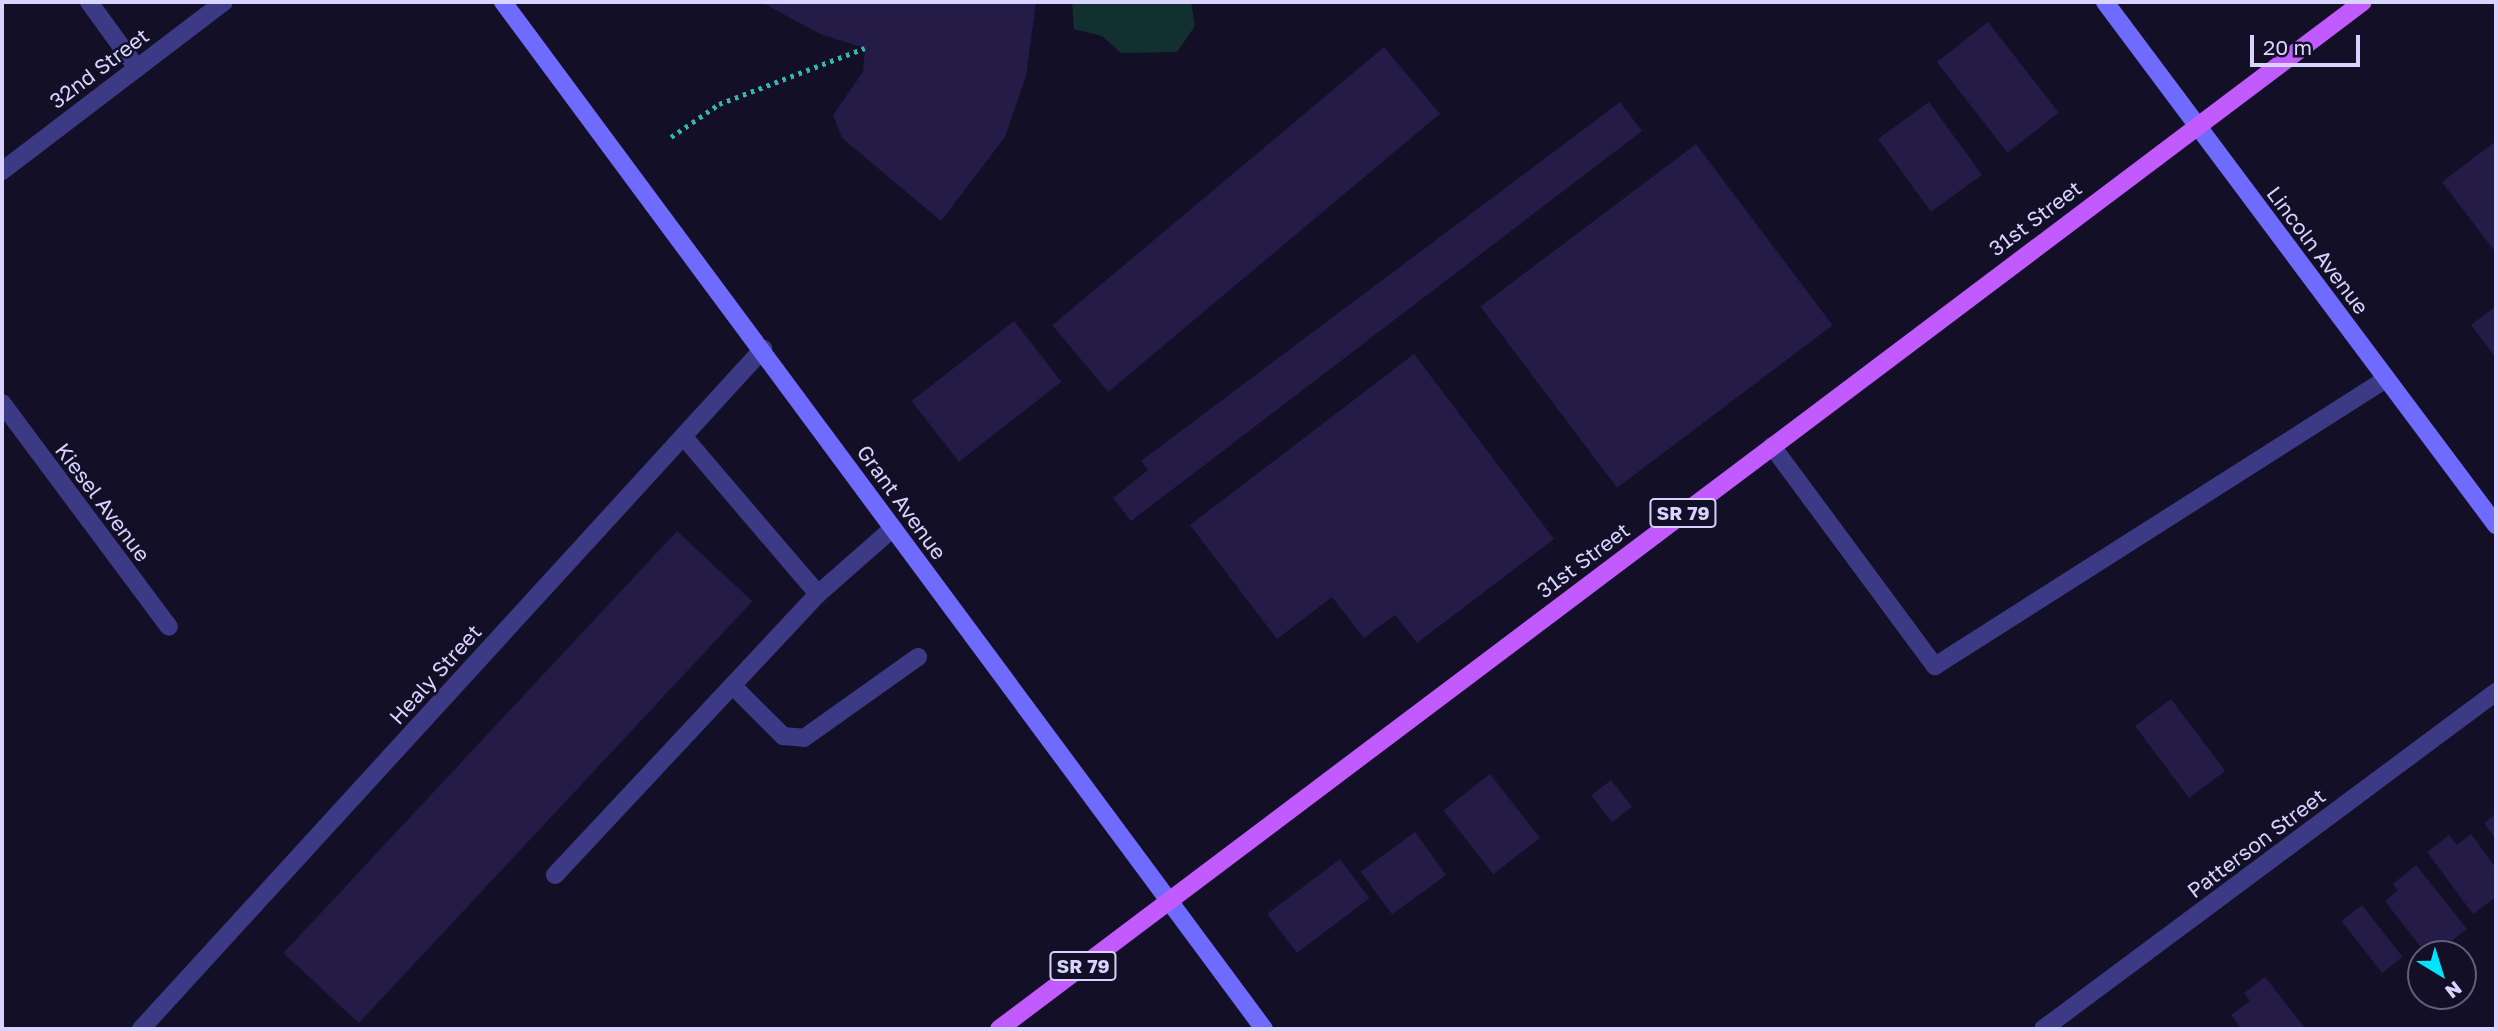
<!DOCTYPE html>
<html>
<head>
<meta charset="utf-8">
<style>
	body { margin:0 }
	#map { position:relative; width:2498px; height:1031px; overflow:hidden; background:#130f26; font-family:"Golos Text",sans-serif }
	div>[style] { position:absolute }
	.green>* { inset:0; background:#12302f }
	.building>* { inset:0; background:#241b47; transform-origin:0 0 }
	.path>* { height:4.5px; margin-top:-2.25px; transform-origin:0; background:repeating-linear-gradient(90deg,#2fb8b0 0 3.5px,transparent 0 8.5px) }
	.lane>* { height:18px; margin:-9px; padding:0 9px; transform-origin:9px; border-radius:9px; background:#3d3a85 }
	.street>* { height:18px; margin:-9px; padding:0 9px; transform-origin:9px; border-radius:9px; background:#3d3a85 }
	.secondary>* { height:18px; margin:-9px; padding:0 9px; transform-origin:9px; border-radius:9px; background:#6f6bff }
	.primary>* { height:18px; margin:-9px; padding:0 9px; transform-origin:9px; border-radius:9px; background:#c25bff }
	span { translate:-50% -50%; white-space:nowrap; text-align:center; line-height:1.15; -webkit-text-stroke:5px #130f26; paint-order:stroke }
	.shield-label span { padding:2px 5px; background:#130f26; border:2px solid; border-radius:5px; -webkit-text-stroke-width:0 }
	.shield-label { font-size:19px; color:#d9d4ff; font-weight:700 }
	.street-label { font-size:21px; color:#d9d4ff }
	.frame { position:absolute; inset:0; border:4px solid #d9d4ff; pointer-events:none }
	.north { position:absolute; left:2407px; top:940px; width:70px; height:70px; box-sizing:border-box; background:#130f26; border:2px solid #625e7d; border-radius:50%; rotate:142deg; font-size:19px; font-weight:700; line-height:28px; text-align:center; color:#d9d4ff }
	.north::after { content:''; display:block; margin:auto; width:24px; height:32px; background:#00e5ff; clip-path:polygon(50% 0,100% 100%,50% 72%,0 100%) }
	.scale { position:absolute; left:2250px; top:35px; width:110px; height:32px; box-sizing:border-box; border:4px solid #d9d4ff; border-top:0; padding-left:9px; font-size:21px; line-height:24px; white-space:nowrap; color:#d9d4ff; -webkit-text-stroke:5px #130f26; paint-order:stroke }
</style>
</head>
<body>
<div id="map">
	<div class="green">
		<div style="clip-path:polygon(1072px 2px,1191px 2px,1195px 26px,1177px 52px,1121px 53px,1102px 36px,1074px 29px)"></div>
	</div>
	<div class="building">
		<div style="clip-path:polygon(761px 2px,1036px 2px,1026px 76px,1005px 137px,941px 221px,842px 138px,833px 115px,863px 72px,865px 48px,820px 34px)"></div>
		<div style="left:1988px;top:22px;width:115px;height:65px;rotate:52deg"></div>
		<div style="left:1384px;top:47px;width:87px;height:433px;rotate:50deg"></div>
		<div style="clip-path:polygon(1620px 102px,1642px 131px,1131px 521px,1113px 498px,1148px 470px,1141px 461px)"></div>
		<div style="left:1929px;top:102px;width:90px;height:63px;rotate:54deg"></div>
		<div style="clip-path:polygon(2496px 141px,2496px 253px,2442px 182px)"></div>
		<div style="left:1696px;top:144px;width:227px;height:270px;rotate:53deg"></div>
		<div style="clip-path:polygon(2496px 306px,2496px 358px,2471px 325px)"></div>
		<div style="left:1014px;top:321px;width:77px;height:130px;rotate:52deg"></div>
		<div style="clip-path:polygon(1414px 354px,1554px 539px,1417px 643px,1395px 615px,1364px 638px,1332px 597px,1277px 639px,1190px 525px)"></div>
		<div style="left:677px;top:531px;width:103px;height:577px;rotate:43deg"></div>
		<div style="left:2171px;top:699px;width:90px;height:45px;rotate:53deg"></div>
		<div style="left:1490px;top:774px;width:81px;height:59px;rotate:52deg"></div>
		<div style="left:1611px;top:780px;width:34px;height:25px;rotate:52deg"></div>
		<div style="clip-path:polygon(2496px 814px,2496px 840px,2484px 823px)"></div>
		<div style="left:1415px;top:832px;width:53px;height:67px;rotate:54deg"></div>
		<div style="clip-path:polygon(2471px 834px,2496px 868px,2496px 897px,2473px 914px,2427px 852px,2449px 835px,2457px 845px)"></div>
		<div style="left:1340px;top:859px;width:49px;height:91px;rotate:53deg"></div>
		<div style="clip-path:polygon(2416px 865px,2467px 929px,2434px 954px,2426px 954px,2385px 901px,2398px 890px,2393px 884px)"></div>
		<div style="left:2362px;top:905px;width:66px;height:26px;rotate:52deg"></div>
		<div style="clip-path:polygon(2265px 977px,2306px 1029px,2242px 1029px,2231px 1015px,2250px 1001px,2244px 993px)"></div>
	</div>
	<div class="path">
		<div style="left:671px;top:137px;width:58px;rotate:-34.5deg"></div>
		<div style="left:719px;top:104px;width:156px;rotate:-21deg"></div>
	</div>
	<div class="lane">
		<div style="left:89px;top:2px;width:82px;rotate:54deg"></div>
		<div style="left:683px;top:436px;width:208px;rotate:49.5deg"></div>
		<div style="left:1772px;top:446px;width:274px;rotate:53.5deg"></div>
		<div style="left:1935px;top:666px;width:535px;rotate:-32.47deg"></div>
		<div style="left:733px;top:686px;width:71px;rotate:45deg"></div>
		<div style="left:783px;top:736px;width:21px;rotate:5deg"></div>
		<div style="left:804px;top:738px;width:140px;rotate:-35.4deg"></div>
		<div style="left:555px;top:875px;width:385px;rotate:-46.9deg"></div>
		<div style="left:818px;top:594px;width:100px;rotate:-41.3deg"></div>
	</div>
	<div class="street">
		<div style="left:2px;top:171px;width:279px;rotate:-37.3deg"></div>
		<div style="left:2px;top:403px;width:279px;rotate:53.3deg"></div>
		<div style="left:141px;top:1029px;width:922px;rotate:-47.55deg"></div>
		<div style="left:2043px;top:1029px;width:565px;rotate:-36.65deg"></div>
	</div>
	<div class="secondary">
		<div style="left:503px;top:2px;width:1278px;rotate:53.46deg"></div>
		<div style="left:2105px;top:2px;width:653px;rotate:53.22deg"></div>
	</div>
	<div class="primary">
		<div style="left:999px;top:1029px;width:1707px;rotate:-36.98deg"></div>
	</div>
	<div class="shield-label">
		<span style="left:1683px;top:513px">SR 79</span>
		<span style="left:1083px;top:966px">SR 79</span>
	</div>
	<div class="street-label">
		<span style="left:99px;top:68px;rotate:-37deg">32nd Street</span>
		<span style="left:2035px;top:218px;rotate:-37deg">31st Street</span>
		<span style="left:2318px;top:250px;rotate:53deg">Lincoln Avenue</span>
		<span style="left:103px;top:502px;rotate:53deg">Kiesel Avenue</span>
		<span style="left:902px;top:502px;rotate:54deg">Grant Avenue</span>
		<span style="left:1583px;top:560px;rotate:-37deg">31st Street</span>
		<span style="left:435px;top:674px;rotate:-48deg">Healy Street</span>
		<span style="left:2256px;top:843px;rotate:-37deg">Patterson Street</span>
	</div>
	<div class="frame"></div>
	<div class="north">N</div>
	<div class="scale">20 m</div>
</div>
</body>
</html>
